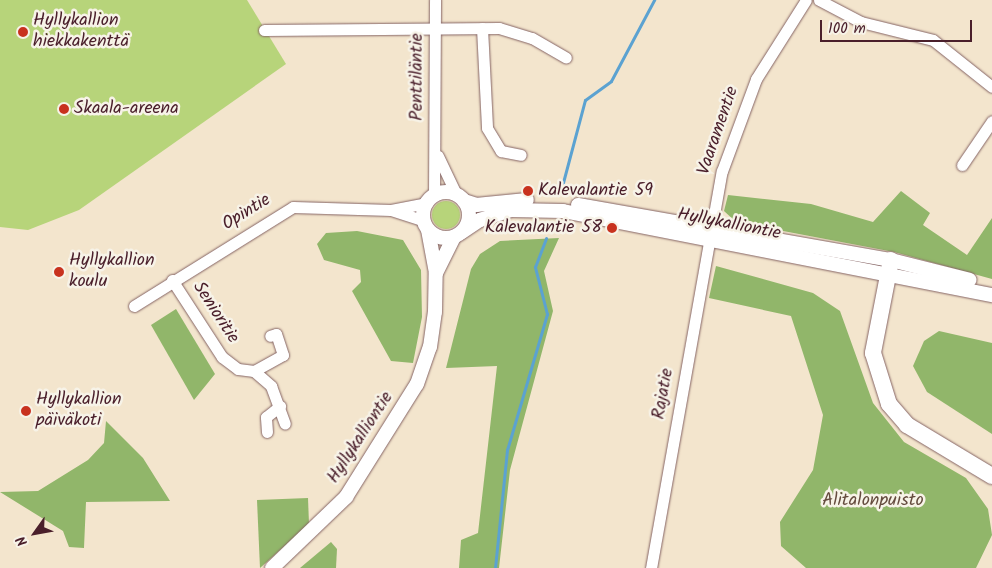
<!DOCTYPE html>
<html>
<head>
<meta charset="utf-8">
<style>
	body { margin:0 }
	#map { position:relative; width:992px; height:568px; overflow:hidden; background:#f3e5cd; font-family:Kalam,sans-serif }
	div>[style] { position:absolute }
	.green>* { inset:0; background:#b7d47a }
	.round { border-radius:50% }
	.forest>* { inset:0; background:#91b66a }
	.stream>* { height:3px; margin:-1.5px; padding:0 1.5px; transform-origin:1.5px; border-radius:1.5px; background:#5ba2d1 }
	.roads { filter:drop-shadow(0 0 1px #856464) drop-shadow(0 0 1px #856464) }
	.minor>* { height:11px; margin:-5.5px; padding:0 5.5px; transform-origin:5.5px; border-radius:5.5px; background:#fff }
	.major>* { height:14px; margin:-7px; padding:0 7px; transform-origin:7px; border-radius:7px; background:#fff }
	.major>.ring { margin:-7px; padding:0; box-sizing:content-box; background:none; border:14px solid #fff; border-radius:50% }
	.highway>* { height:16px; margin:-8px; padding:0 8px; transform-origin:8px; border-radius:8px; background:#fff }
	.dots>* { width:14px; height:14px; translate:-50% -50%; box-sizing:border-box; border:2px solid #f7f3e8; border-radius:50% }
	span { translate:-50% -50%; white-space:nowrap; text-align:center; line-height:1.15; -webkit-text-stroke:5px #f7f3e8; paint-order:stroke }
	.poi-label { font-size:18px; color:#4a1f2b }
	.left { translate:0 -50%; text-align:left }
	.right { translate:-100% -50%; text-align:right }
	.street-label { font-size:18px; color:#4a1f2b }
	.park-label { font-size:18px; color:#654c3f }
	.north { position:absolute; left:10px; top:508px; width:50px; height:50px; -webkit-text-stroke:4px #f7f3e8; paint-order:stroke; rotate:238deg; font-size:14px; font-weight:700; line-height:20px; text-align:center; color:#4a1f2b }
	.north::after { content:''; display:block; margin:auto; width:18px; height:22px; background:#4a1f2b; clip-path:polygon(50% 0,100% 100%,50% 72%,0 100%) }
	.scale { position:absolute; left:820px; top:20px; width:152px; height:22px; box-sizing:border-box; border:2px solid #4a1f2b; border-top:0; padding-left:6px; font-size:15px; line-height:18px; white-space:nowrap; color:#4a1f2b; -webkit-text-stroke:4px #f7f3e8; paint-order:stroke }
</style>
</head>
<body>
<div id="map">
	<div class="green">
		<div style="clip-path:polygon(0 0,247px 0,286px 64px,79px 210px,28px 230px,0 227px)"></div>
		<div class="round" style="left:432px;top:201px;width:28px;height:28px"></div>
	</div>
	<div class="forest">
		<div style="clip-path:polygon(901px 191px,930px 213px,923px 225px,967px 255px,992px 218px,992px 279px,894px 252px,736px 222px,724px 211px,728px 195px,811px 204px,873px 222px)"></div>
		<div style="clip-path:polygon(357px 231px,403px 240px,421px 270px,422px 317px,413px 363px,391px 361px,352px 291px,361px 282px,360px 270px,324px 260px,317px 244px,326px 233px)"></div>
		<div style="clip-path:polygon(559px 238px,544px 271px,553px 311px,510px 470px,499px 568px,459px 568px,461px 540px,478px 533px,497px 366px,446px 368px,471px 269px,480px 254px,500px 241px)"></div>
		<div style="clip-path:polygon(716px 266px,813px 293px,840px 311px,873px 403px,904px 442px,966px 478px,988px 509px,992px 535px,976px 568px,806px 568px,781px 546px,780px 522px,813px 470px,823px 415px,791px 316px,709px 298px)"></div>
		<div style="clip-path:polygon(176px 309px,215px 374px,194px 400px,151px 325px)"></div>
		<div style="clip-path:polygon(939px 331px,992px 343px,992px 434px,927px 392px,913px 366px,924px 341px)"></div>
		<div style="clip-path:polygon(106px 421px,143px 458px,170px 501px,86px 502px,84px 548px,69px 547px,63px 531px,0 492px,38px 491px,88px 460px,104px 443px)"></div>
		<div style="clip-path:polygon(308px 498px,309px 524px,260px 568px,257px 500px)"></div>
		<div style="clip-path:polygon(331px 542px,337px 549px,336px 568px,300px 568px)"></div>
	</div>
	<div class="stream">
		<div style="left:561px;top:190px;width:93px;rotate:-75.1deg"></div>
		<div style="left:585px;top:100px;width:32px;rotate:-36deg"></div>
		<div style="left:611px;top:81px;width:92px;rotate:-62deg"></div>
		<div style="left:551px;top:225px;width:3px;rotate:-72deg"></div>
		<div style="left:495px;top:568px;width:119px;rotate:-84.2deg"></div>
		<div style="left:507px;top:450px;width:142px;rotate:-73.6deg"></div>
		<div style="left:547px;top:314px;width:49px;rotate:-104.3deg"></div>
		<div style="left:535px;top:267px;width:31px;rotate:-69deg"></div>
	</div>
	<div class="roads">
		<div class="minor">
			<div style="left:819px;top:0;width:47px;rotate:27.6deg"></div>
			<div style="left:861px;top:22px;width:74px;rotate:14deg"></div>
			<div style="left:933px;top:40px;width:75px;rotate:38.5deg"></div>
			<div style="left:482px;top:28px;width:100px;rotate:87.1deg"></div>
			<div style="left:487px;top:128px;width:27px;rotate:59deg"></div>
			<div style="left:501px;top:151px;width:20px;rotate:11deg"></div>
			<div style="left:264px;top:30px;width:235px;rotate:-0.5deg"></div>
			<div style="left:499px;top:28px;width:34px;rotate:17deg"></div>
			<div style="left:532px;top:38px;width:39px;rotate:30deg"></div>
			<div style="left:438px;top:156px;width:44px;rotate:64.6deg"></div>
			<div style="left:962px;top:165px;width:53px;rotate:-55.7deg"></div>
			<div style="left:434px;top:196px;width:196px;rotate:-89.7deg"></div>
			<div style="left:391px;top:210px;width:37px;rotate:-11deg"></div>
			<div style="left:172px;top:280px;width:92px;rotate:57deg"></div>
			<div style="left:222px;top:357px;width:20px;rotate:37deg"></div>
			<div style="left:238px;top:369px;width:16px;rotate:7deg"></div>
			<div style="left:254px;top:371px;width:33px;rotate:-29deg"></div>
			<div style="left:283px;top:355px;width:22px;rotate:-108deg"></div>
			<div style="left:276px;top:334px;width:6px;rotate:162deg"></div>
			<div style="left:134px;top:306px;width:187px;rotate:-31.9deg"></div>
			<div style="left:293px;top:207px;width:98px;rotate:1.8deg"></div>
			<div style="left:391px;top:210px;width:35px;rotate:18deg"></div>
			<div style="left:254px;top:371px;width:23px;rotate:41deg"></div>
			<div style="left:271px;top:386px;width:40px;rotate:69.8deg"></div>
			<div style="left:267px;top:432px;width:15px;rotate:-94deg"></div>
			<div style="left:266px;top:417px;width:18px;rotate:-38deg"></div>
			<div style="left:651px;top:568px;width:403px;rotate:-79.9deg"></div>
			<div style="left:722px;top:171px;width:98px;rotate:-69.7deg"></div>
			<div style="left:756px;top:79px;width:93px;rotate:-57.7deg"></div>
		</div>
		<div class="major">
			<div class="ring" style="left:423px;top:192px;width:32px;height:32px"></div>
			<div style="left:464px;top:201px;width:13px;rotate:18deg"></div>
			<div style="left:476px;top:205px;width:51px;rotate:-5.6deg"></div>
			<div style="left:578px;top:205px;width:318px;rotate:10deg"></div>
			<div style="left:891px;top:260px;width:81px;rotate:14.2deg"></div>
			<div style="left:462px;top:232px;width:22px;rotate:-34deg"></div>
			<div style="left:480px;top:220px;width:33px;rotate:-18deg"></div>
			<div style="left:511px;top:210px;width:52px;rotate:1.1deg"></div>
			<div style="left:563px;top:211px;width:437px;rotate:11.1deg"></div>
			<div style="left:436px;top:273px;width:40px;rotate:-63.4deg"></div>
			<div style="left:272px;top:568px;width:103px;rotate:-43.8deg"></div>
			<div style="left:346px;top:497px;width:133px;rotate:-57.9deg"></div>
			<div style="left:417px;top:384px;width:39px;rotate:-71deg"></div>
			<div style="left:430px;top:347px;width:35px;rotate:-82deg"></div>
			<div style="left:435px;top:312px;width:39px;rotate:-89deg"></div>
			<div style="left:436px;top:273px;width:44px;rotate:-100.5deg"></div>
		</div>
		<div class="highway">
			<div style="left:891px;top:260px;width:95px;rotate:101deg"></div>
			<div style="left:873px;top:353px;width:53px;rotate:72.6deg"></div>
			<div style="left:889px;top:404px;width:28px;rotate:49deg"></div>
			<div style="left:907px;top:425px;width:99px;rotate:31deg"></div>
		</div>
	</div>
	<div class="dots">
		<div style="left:23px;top:32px;background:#c8321e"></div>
		<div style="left:64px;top:109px;background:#c8321e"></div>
		<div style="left:528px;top:191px;background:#c8321e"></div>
		<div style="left:612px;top:228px;background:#c8321e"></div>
		<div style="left:59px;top:272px;background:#c8321e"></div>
		<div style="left:26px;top:411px;background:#c8321e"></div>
	</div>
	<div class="poi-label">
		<span class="left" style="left:33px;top:32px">Hyllykallion<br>hiekkakenttä</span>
		<span class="left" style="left:74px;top:109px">Skaala-areena</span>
		<span class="left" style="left:538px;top:191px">Kalevalantie 59</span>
		<span class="right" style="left:602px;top:228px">Kalevalantie 58</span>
		<span class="left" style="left:69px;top:272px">Hyllykallion<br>koulu</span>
		<span class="left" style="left:36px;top:411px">Hyllykallion<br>päiväkoti</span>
	</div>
	<div class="street-label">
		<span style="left:418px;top:77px;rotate:-90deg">Penttiläntie</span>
		<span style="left:719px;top:131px;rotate:-71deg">Vaaramentie</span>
		<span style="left:247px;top:213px;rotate:-32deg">Opintie</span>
		<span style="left:729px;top:225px;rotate:11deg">Hyllykalliontie</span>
		<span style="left:215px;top:313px;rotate:57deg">Senioritie</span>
		<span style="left:664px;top:394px;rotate:-80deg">Rajatie</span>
		<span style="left:361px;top:438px;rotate:-57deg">Hyllykalliontie</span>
	</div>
	<div class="park-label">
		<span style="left:873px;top:501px">Alitalonpuisto</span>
	</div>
	<div class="north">N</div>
	<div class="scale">100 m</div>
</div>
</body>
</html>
